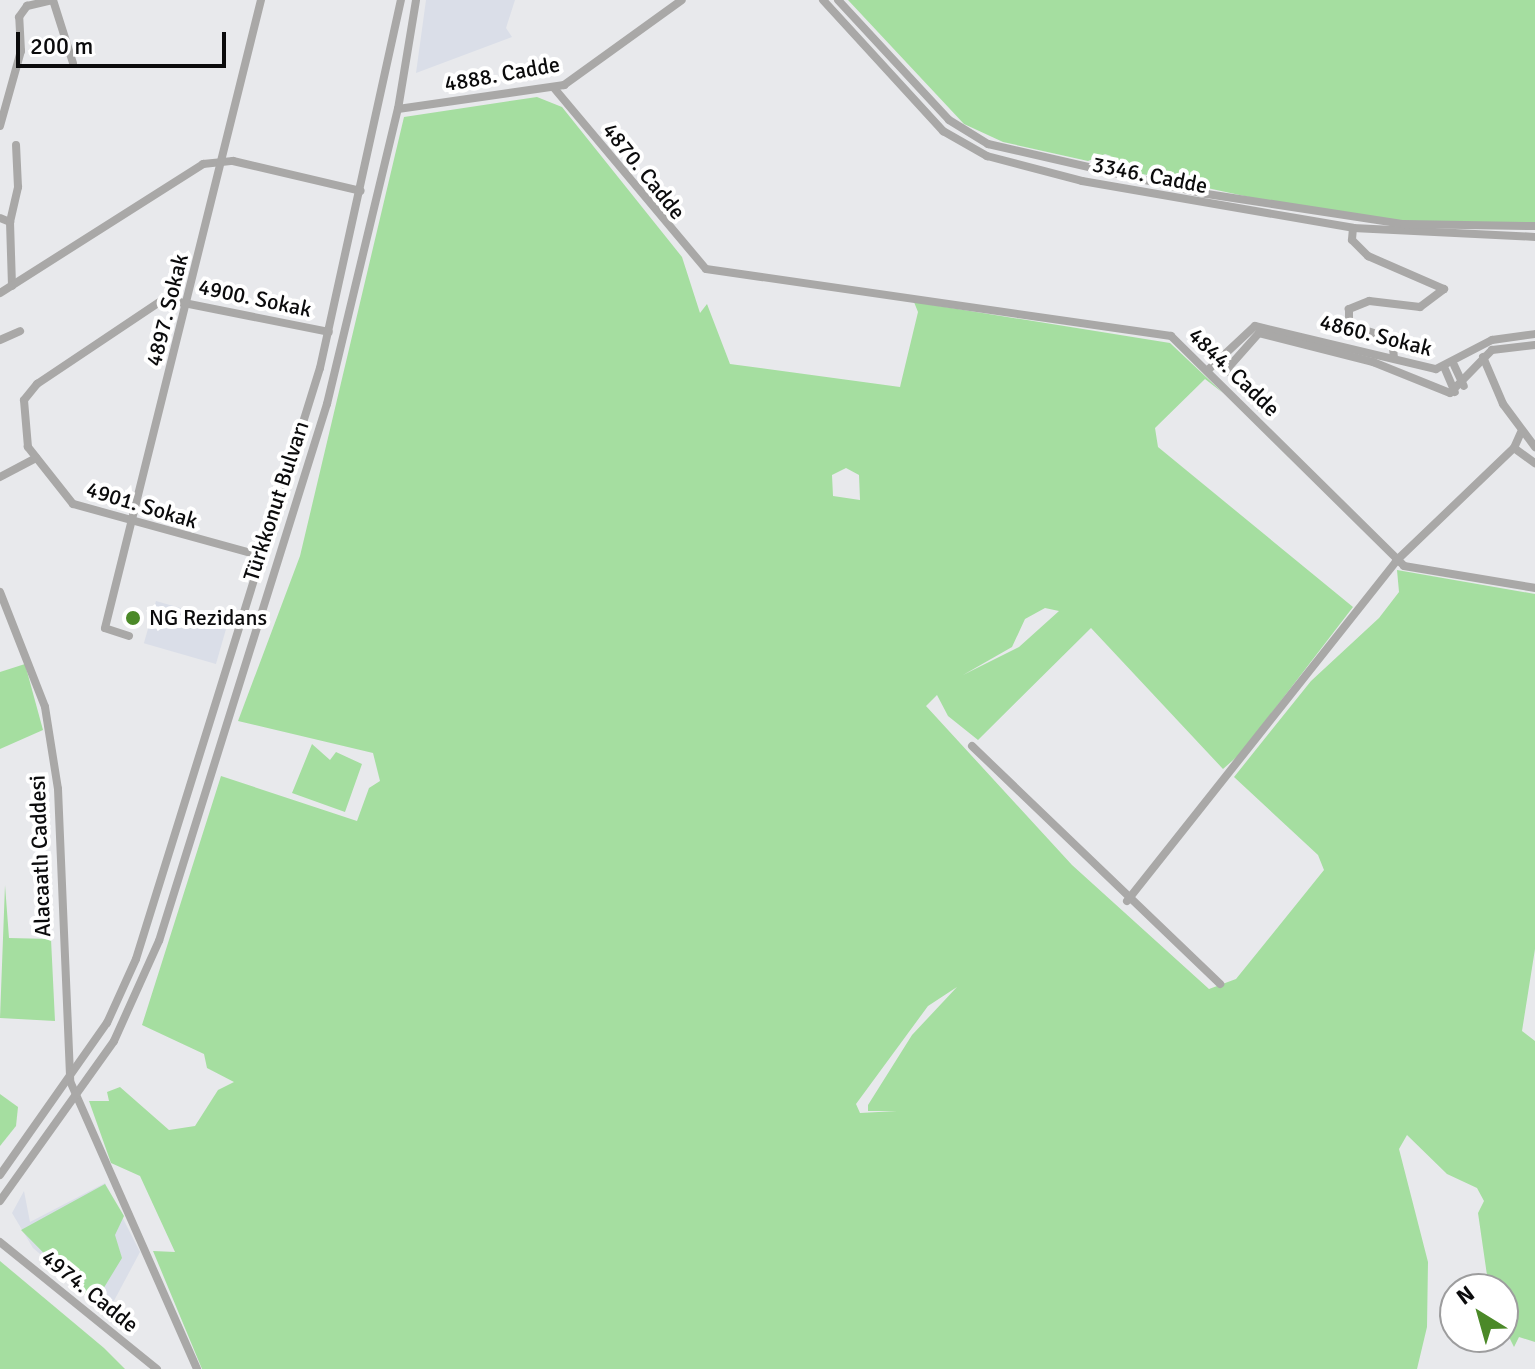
<!DOCTYPE html>
<html>
<head>
<meta charset="utf-8">
<style>
	body { margin:0 }
	#map { position:relative; width:1535px; height:1369px; overflow:hidden; background:#e8e9ec; font-family:Signika,sans-serif }
	div>[style] { position:absolute }
	.built>* { inset:0; background:#dadee8; transform-origin:0 0 }
	.green>* { inset:0; background:#a5dea0 }
	.minor>* { height:8px; margin:-4px; padding:0 4px; transform-origin:4px; border-radius:4px; background:#a9a8a7 }
	.dots>* { width:22px; height:22px; translate:-50% -50%; box-sizing:border-box; border:4px solid #fff; border-radius:50% }
	span { translate:-50% -50%; white-space:nowrap; text-align:center; line-height:1.15; -webkit-text-stroke:8px #fff; paint-order:stroke }
	.street-label { font-size:22px; color:#0b0b0c }
	.poi-label { font-size:22px; color:#0b0b0c }
	.left { translate:0 -50%; text-align:left }
	.north { position:absolute; left:1439px; top:1273px; width:80px; height:80px; box-sizing:border-box; background:#fff; border:2px solid #9d9d9e; border-radius:50%; rotate:323deg; font-size:22px; font-weight:700; line-height:32px; text-align:center; color:#0b0b0c }
	.north::after { content:''; display:block; margin:auto; width:28px; height:36px; background:#4b8928; clip-path:polygon(50% 0,100% 100%,50% 72%,0 100%) }
	.scale { position:absolute; left:16px; top:32px; width:210px; height:36px; box-sizing:border-box; border:4px solid #0b0b0c; border-top:0; padding-left:10px; font-size:24px; line-height:28px; white-space:nowrap; color:#0b0b0c; -webkit-text-stroke:6px #fff; paint-order:stroke }
</style>
</head>
<body>
<div id="map">
	<div class="built">
		<div style="clip-path:polygon(426px 0,515px 0,506px 28px,512px 37px,416px 73px)"></div>
		<div style="left:156px;top:601px;width:75px;height:44px;rotate:16deg"></div>
		<div style="clip-path:polygon(105px 1183px,140px 1252px,108px 1312px,33px 1248px,12px 1213px,24px 1191px,30px 1222px)"></div>
	</div>
	<div class="green">
		<div style="clip-path:polygon(848px 0,1535px 0,1535px 226px,1453px 228px,1291px 206px,1101px 165px,1111px 156px,1105px 154px,1088px 161px,1003px 142px,964px 124px)"></div>
		<div style="clip-path:polygon(evenodd,537px 97px,562px 107px,682px 257px,700px 313px,707px 304px,730px 364px,900px 387px,918px 312px,914px 302px,1170px 343px,1223px 393px,1205px 379px,1155px 428px,1158px 447px,1353px 607px,1240px 754px,1223px 769px,1091px 628px,978px 740px,948px 716px,937px 695px,926px 706px,1072px 865px,1209px 989px,1236px 979px,1324px 870px,1318px 855px,1234px 777px,1311px 681px,1379px 618px,1399px 592px,1397px 570px,1535px 594px,1535px 949px,1522px 1031px,1535px 1041px,1535px 1342px,1519px 1337px,1514px 1347px,1503px 1325px,1503px 1289px,1489px 1289px,1478px 1213px,1484px 1201px,1477px 1188px,1447px 1174px,1407px 1135px,1399px 1149px,1428px 1262px,1427px 1327px,1417px 1369px,202px 1369px,153px 1251px,175px 1252px,140px 1176px,111px 1163px,89px 1101px,109px 1101px,107px 1092px,120px 1087px,169px 1130px,195px 1126px,218px 1090px,234px 1082px,207px 1068px,204px 1054px,142px 1025px,221px 776px,357px 821px,369px 788px,380px 781px,373px 753px,238px 721px,300px 556px,404px 117px,537px 97px,846px 468px,859px 475px,860px 500px,833px 496px,832px 475px,846px 468px,537px 97px,1045px 608px,1059px 611px,1019px 647px,963px 675px,1012px 647px,1025px 619px,1045px 608px,537px 97px,957px 987px,912px 1035px,868px 1105px,868px 1111px,897px 1111px,860px 1113px,856px 1104px,928px 1006px,957px 987px)"></div>
		<div style="clip-path:polygon(25px 664px,43px 730px,0 749px,0 672px)"></div>
		<div style="clip-path:polygon(312px 744px,330px 760px,336px 752px,362px 764px,345px 812px,292px 793px)"></div>
		<div style="clip-path:polygon(5px 885px,9px 938px,51px 939px,55px 1021px,0 1018px)"></div>
		<div style="clip-path:polygon(0 1094px,18px 1107px,16px 1126px,0 1146px)"></div>
		<div style="clip-path:polygon(105px 1184px,124px 1216px,115px 1235px,122px 1258px,94px 1304px,21px 1230px)"></div>
		<div style="clip-path:polygon(0 1261px,104px 1348px,125px 1369px,0 1369px)"></div>
	</div>
	<div class="minor">
		<div style="left:53px;top:0;width:66px;rotate:72.4deg"></div>
		<div style="left:823px;top:0;width:178px;rotate:47.5deg"></div>
		<div style="left:943px;top:131px;width:51px;rotate:29.6deg"></div>
		<div style="left:987px;top:156px;width:98px;rotate:14.7deg"></div>
		<div style="left:1082px;top:181px;width:275px;rotate:9.8deg"></div>
		<div style="left:1353px;top:228px;width:182px;rotate:2.8deg"></div>
		<div style="left:838px;top:0;width:163px;rotate:47.2deg"></div>
		<div style="left:949px;top:120px;width:46px;rotate:31.6deg"></div>
		<div style="left:988px;top:144px;width:225px;rotate:12.9deg"></div>
		<div style="left:1207px;top:194px;width:199px;rotate:8.7deg"></div>
		<div style="left:1404px;top:224px;width:131px;rotate:0.9deg"></div>
		<div style="left:554px;top:88px;width:236px;rotate:50deg"></div>
		<div style="left:706px;top:269px;width:470px;rotate:8.2deg"></div>
		<div style="left:1171px;top:336px;width:327px;rotate:44.6deg"></div>
		<div style="left:1404px;top:566px;width:133px;rotate:9.5deg"></div>
		<div style="left:398px;top:109px;width:168px;rotate:-8.2deg"></div>
		<div style="left:564px;top:85px;width:145px;rotate:-35.8deg"></div>
		<div style="left:0;top:126px;width:78px;rotate:-74.4deg"></div>
		<div style="left:21px;top:51px;width:34px;rotate:-93deg"></div>
		<div style="left:19px;top:17px;width:14px;rotate:-54deg"></div>
		<div style="left:27px;top:6px;width:26px;rotate:-13deg"></div>
		<div style="left:0;top:218px;width:11px;rotate:22deg"></div>
		<div style="left:10px;top:222px;width:64px;rotate:88.2deg"></div>
		<div style="left:10px;top:222px;width:36px;rotate:-77deg"></div>
		<div style="left:18px;top:187px;width:42px;rotate:-92.7deg"></div>
		<div style="left:1353px;top:228px;width:12px;rotate:95deg"></div>
		<div style="left:1352px;top:240px;width:23px;rotate:45deg"></div>
		<div style="left:1368px;top:256px;width:83px;rotate:23.5deg"></div>
		<div style="left:1444px;top:289px;width:30px;rotate:143deg"></div>
		<div style="left:1420px;top:307px;width:51px;rotate:-173.3deg"></div>
		<div style="left:1369px;top:301px;width:22px;rotate:158deg"></div>
		<div style="left:1349px;top:309px;width:16px;rotate:90deg"></div>
		<div style="left:1349px;top:325px;width:45px;rotate:18deg"></div>
		<div style="left:1392px;top:339px;width:19px;rotate:84deg"></div>
		<div style="left:0;top:293px;width:241px;rotate:-32.4deg"></div>
		<div style="left:203px;top:164px;width:30px;rotate:-6deg"></div>
		<div style="left:233px;top:161px;width:131px;rotate:13.2deg"></div>
		<div style="left:0;top:340px;width:22px;rotate:-24deg"></div>
		<div style="left:1483px;top:357px;width:51px;rotate:66.9deg"></div>
		<div style="left:1503px;top:404px;width:54px;rotate:53.3deg"></div>
		<div style="left:1454px;top:365px;width:23px;rotate:65deg"></div>
		<div style="left:1209px;top:369px;width:63px;rotate:-43.1deg"></div>
		<div style="left:1255px;top:326px;width:186px;rotate:13.4deg"></div>
		<div style="left:1436px;top:369px;width:63px;rotate:-27.4deg"></div>
		<div style="left:1492px;top:340px;width:43px;rotate:-7.9deg"></div>
		<div style="left:1445px;top:369px;width:25px;rotate:67deg"></div>
		<div style="left:1261px;top:408px;width:52px;rotate:-131.1deg"></div>
		<div style="left:1227px;top:369px;width:48px;rotate:-48.4deg"></div>
		<div style="left:1259px;top:333px;width:118px;rotate:14.3deg"></div>
		<div style="left:1373px;top:362px;width:83px;rotate:21.9deg"></div>
		<div style="left:1450px;top:393px;width:60px;rotate:-45.7deg"></div>
		<div style="left:1492px;top:350px;width:43px;rotate:-6.6deg"></div>
		<div style="left:1514px;top:448px;width:26px;rotate:36deg"></div>
		<div style="left:0;top:477px;width:41px;rotate:-27.8deg"></div>
		<div style="left:262px;top:556px;width:196px;rotate:-164.6deg"></div>
		<div style="left:73px;top:504px;width:73px;rotate:-128.3deg"></div>
		<div style="left:28px;top:447px;width:47px;rotate:-94.9deg"></div>
		<div style="left:24px;top:400px;width:21px;rotate:-51deg"></div>
		<div style="left:37px;top:384px;width:153px;rotate:-33.8deg"></div>
		<div style="left:164px;top:299px;width:168px;rotate:11.3deg"></div>
		<div style="left:0;top:592px;width:123px;rotate:68.6deg"></div>
		<div style="left:45px;top:707px;width:83px;rotate:81deg"></div>
		<div style="left:58px;top:789px;width:292px;rotate:87.6deg"></div>
		<div style="left:70px;top:1081px;width:315px;rotate:66.2deg"></div>
		<div style="left:129px;top:636px;width:25px;rotate:-162deg"></div>
		<div style="left:105px;top:628px;width:647px;rotate:-76.05deg"></div>
		<div style="left:972px;top:746px;width:344px;rotate:43.8deg"></div>
		<div style="left:1127px;top:901px;width:434px;rotate:-51.6deg"></div>
		<div style="left:1396px;top:561px;width:163px;rotate:-43.8deg"></div>
		<div style="left:1514px;top:448px;width:17px;rotate:-66deg"></div>
		<div style="left:0;top:1175px;width:186px;rotate:-54.9deg"></div>
		<div style="left:107px;top:1023px;width:70px;rotate:-65.6deg"></div>
		<div style="left:136px;top:959px;width:619px;rotate:-72.71deg"></div>
		<div style="left:320px;top:368px;width:377px;rotate:-77.6deg"></div>
		<div style="left:0;top:1201px;width:196px;rotate:-54.5deg"></div>
		<div style="left:114px;top:1041px;width:110px;rotate:-65.8deg"></div>
		<div style="left:159px;top:941px;width:563px;rotate:-72.63deg"></div>
		<div style="left:327px;top:404px;width:303px;rotate:-76.5deg"></div>
		<div style="left:398px;top:109px;width:110px;rotate:-80.6deg"></div>
		<div style="left:0;top:1242px;width:202px;rotate:39deg"></div>
	</div>
	<div class="dots">
		<div style="left:133px;top:618px;background:#4b8928"></div>
	</div>
	<div class="street-label">
		<span style="left:502px;top:74px;rotate:-10deg">4888. Cadde</span>
		<span style="left:644px;top:171px;rotate:51deg">4870. Cadde</span>
		<span style="left:1150px;top:175px;rotate:11deg">3346. Cadde</span>
		<span style="left:255px;top:298px;rotate:12deg">4900. Sokak</span>
		<span style="left:167px;top:310px;rotate:-76deg">4897. Sokak</span>
		<span style="left:1376px;top:335px;rotate:14deg">4860. Sokak</span>
		<span style="left:1234px;top:372px;rotate:44deg">4844. Cadde</span>
		<span style="left:276px;top:501px;rotate:-72deg">Türkkonut Bulvarı</span>
		<span style="left:142px;top:505px;rotate:17deg">4901. Sokak</span>
		<span style="left:40px;top:856px;rotate:-92deg">Alacaatlı Caddesi</span>
		<span style="left:90px;top:1291px;rotate:39deg">4974. Cadde</span>
	</div>
	<div class="poi-label">
		<span class="left" style="left:149px;top:618px">NG Rezidans</span>
	</div>
	<div class="north">N</div>
	<div class="scale">200 m</div>
</div>
</body>
</html>
